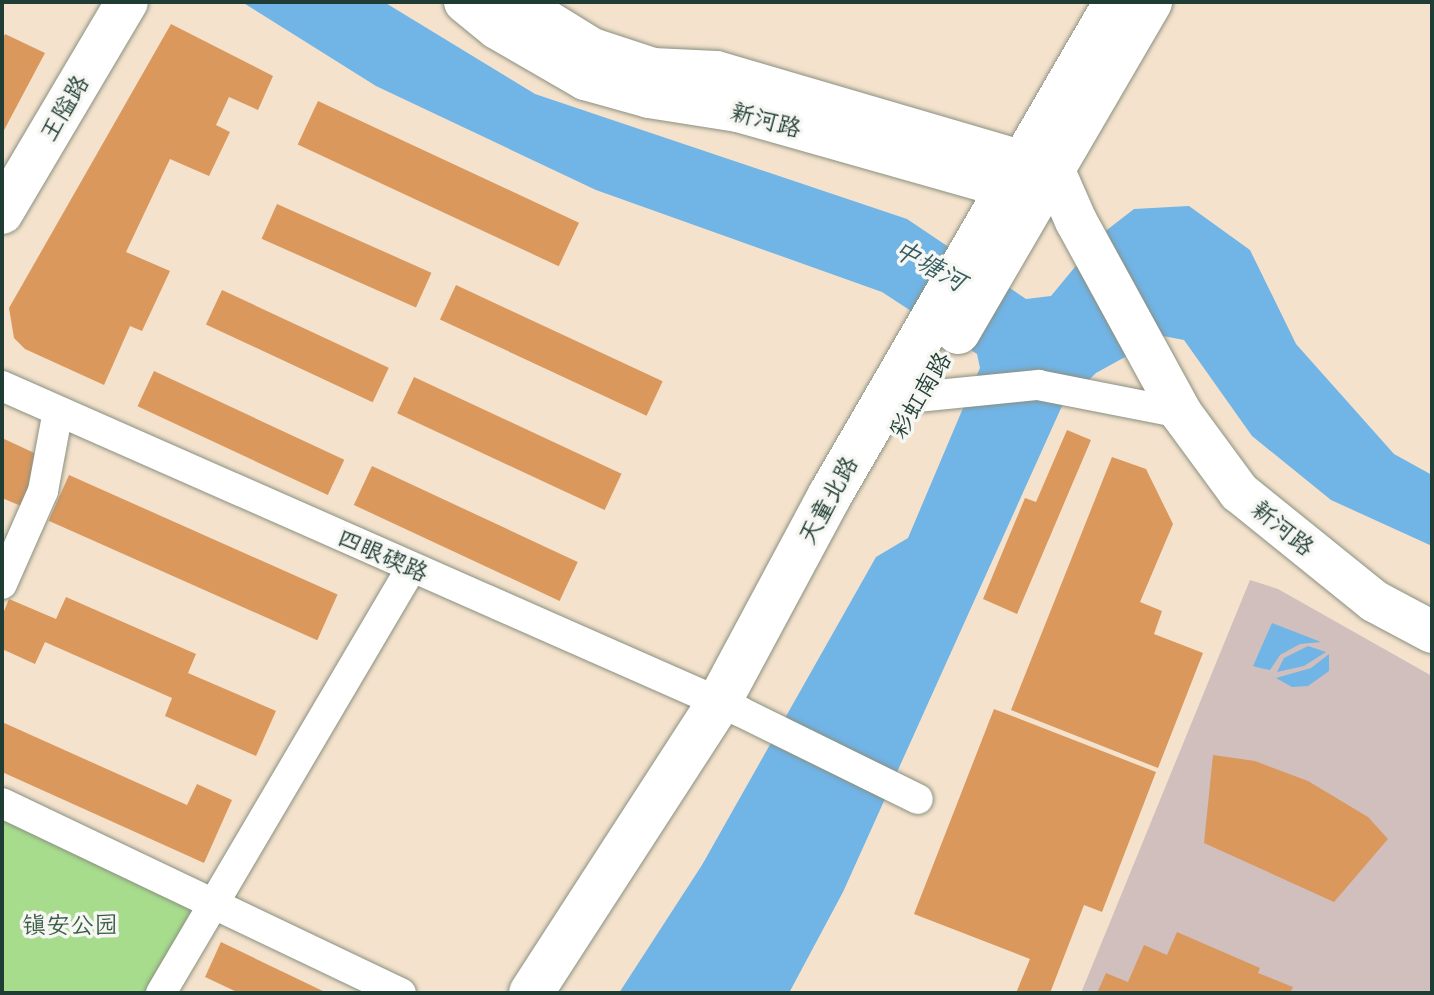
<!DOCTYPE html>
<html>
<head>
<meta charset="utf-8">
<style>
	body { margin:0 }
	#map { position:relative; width:1434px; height:995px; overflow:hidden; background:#f4e2cc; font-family:"Patrick Hand","LXGW WenKai TC",sans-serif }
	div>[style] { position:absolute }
	.industrial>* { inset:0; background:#d1bfbd }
	.green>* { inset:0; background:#a7dc8d }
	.water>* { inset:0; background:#71b4e6 }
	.building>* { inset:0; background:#da985d; transform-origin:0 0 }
	.roads { filter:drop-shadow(0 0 2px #8a9080) drop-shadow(0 0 2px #8a9080) }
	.minor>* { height:30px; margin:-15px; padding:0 15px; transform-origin:15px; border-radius:15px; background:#fff }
	.secondary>* { height:42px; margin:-21px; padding:0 21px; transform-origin:21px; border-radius:21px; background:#fff }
	.primary>* { height:44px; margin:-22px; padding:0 22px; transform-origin:22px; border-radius:22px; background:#fff }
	span { translate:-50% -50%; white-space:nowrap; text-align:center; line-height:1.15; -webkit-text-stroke:7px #f6f6f2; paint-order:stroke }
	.street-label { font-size:24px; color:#1f3d34 }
	.park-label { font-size:24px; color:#3a5d46 }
	.water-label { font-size:26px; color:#345b60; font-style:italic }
	.frame { position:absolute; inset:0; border:4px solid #1f3d34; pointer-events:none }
</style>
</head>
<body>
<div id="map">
	<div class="industrial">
		<div style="clip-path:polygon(1250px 580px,1278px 589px,1432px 676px,1432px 993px,1081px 993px)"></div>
	</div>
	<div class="green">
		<div style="clip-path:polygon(2px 820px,194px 907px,146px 993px,2px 993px)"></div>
	</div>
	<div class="water">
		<div style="clip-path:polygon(242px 2px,384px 2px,535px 94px,907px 219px,1026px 299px,1051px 296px,1103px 233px,1134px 209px,1189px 206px,1250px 250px,1296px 344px,1394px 454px,1432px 475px,1432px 546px,1331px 500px,1252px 436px,1184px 340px,1163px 336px,1096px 373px,1062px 406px,843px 892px,789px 993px,619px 993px,702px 865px,876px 557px,908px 538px,980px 368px,977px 354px,882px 292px,596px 190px,376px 86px)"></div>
		<div style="clip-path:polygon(1272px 623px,1321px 642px,1300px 644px,1280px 655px,1270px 670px,1260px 668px,1253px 666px)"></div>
		<div style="clip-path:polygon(1308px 646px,1326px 652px,1304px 666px,1277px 672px,1284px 658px)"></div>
		<div style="clip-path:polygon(1329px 654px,1329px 671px,1308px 686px,1292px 687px,1276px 678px,1311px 668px)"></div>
	</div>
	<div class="building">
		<div style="clip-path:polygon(171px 24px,273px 76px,258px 110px,229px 97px,216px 125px,230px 132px,209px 176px,170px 159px,126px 252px,170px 271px,142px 331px,130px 326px,104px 385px,25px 349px,14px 338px,9px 308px)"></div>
		<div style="clip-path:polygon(5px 34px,45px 53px,2px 134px,2px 41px)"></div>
		<div style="left:318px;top:101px;width:288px;height:48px;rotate:25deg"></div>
		<div style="left:277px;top:204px;width:169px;height:38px;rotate:24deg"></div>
		<div style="left:456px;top:285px;width:228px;height:38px;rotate:25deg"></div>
		<div style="left:222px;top:290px;width:184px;height:38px;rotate:25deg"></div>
		<div style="left:154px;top:371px;width:210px;height:39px;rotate:25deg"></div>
		<div style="left:414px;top:377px;width:229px;height:40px;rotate:25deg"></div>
		<div style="clip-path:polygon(1067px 430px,1091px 440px,1017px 614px,983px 599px,1025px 498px,1036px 502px)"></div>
		<div style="clip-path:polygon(2px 438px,43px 457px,21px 506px,2px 498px)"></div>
		<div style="clip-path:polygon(1112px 457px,1146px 469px,1173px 524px,1140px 602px,1162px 611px,1154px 634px,1203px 653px,1158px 768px,1011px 710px)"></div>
		<div style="left:372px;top:466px;width:227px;height:43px;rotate:25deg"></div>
		<div style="left:69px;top:475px;width:294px;height:50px;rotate:24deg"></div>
		<div style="clip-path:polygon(66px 597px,196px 654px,188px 673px,276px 711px,256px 756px,165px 716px,172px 698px,45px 642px,35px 664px,2px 649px,2px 616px,9px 599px,56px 619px)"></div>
		<div style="clip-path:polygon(994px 709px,1156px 772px,1102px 912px,1084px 905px,1050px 993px,1016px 993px,1030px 959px,914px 914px)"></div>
		<div style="clip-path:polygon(2px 722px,187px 805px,197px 784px,232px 800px,204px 863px,2px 772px)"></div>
		<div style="clip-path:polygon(1213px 755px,1255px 761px,1308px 781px,1368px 817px,1388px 839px,1334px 902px,1204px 843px)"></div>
		<div style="clip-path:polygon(1177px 932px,1260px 968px,1258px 973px,1293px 987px,1290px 993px,1097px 993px,1106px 973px,1128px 982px,1144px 945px,1167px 955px)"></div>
		<div style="clip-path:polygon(221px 942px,327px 993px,239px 993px,205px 977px)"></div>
	</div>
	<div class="roads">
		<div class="minor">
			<div style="left:2px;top:386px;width:808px;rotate:23.8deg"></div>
			<div style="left:741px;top:712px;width:197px;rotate:26.2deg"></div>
			<div style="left:917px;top:397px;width:122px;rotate:-5.7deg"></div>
			<div style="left:1038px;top:385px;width:146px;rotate:11.1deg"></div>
			<div style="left:2px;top:584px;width:102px;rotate:-66.2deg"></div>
			<div style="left:43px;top:491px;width:81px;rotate:-79.4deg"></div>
			<div style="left:2px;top:803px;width:442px;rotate:25.5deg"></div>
			<div style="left:161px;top:993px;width:493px;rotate:-59.5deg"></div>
		</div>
		<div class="secondary">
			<div style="left:465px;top:2px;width:41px;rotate:39.1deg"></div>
			<div style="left:497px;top:28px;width:102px;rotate:30.1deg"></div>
			<div style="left:585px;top:79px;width:66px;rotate:15.7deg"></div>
			<div style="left:649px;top:97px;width:90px;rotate:8.9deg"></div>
			<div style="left:738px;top:111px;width:316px;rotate:15.8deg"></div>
			<div style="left:516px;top:2px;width:89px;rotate:31.7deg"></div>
			<div style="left:592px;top:49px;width:64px;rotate:18.2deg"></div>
			<div style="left:653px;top:69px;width:63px;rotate:2.7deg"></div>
			<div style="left:716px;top:72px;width:352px;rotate:16.3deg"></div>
			<div style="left:1054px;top:171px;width:55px;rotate:66.3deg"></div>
			<div style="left:1076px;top:221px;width:219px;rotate:61.3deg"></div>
			<div style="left:1181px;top:413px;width:98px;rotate:53.7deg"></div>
			<div style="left:1239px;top:492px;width:174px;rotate:38.9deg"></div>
			<div style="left:1374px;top:601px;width:66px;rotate:28.1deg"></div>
			<div style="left:2px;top:213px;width:245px;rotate:-59.4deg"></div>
		</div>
		<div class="primary">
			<div style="left:958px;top:332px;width:382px;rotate:-59.8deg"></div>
			<div style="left:531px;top:993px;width:346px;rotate:-57.1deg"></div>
			<div style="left:719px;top:702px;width:235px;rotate:-61.8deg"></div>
			<div style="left:830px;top:495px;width:570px;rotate:-59.88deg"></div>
		</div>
	</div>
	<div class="street-label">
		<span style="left:64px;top:108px;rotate:-59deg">王隘路</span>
		<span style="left:766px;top:120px;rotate:15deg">新河路</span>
		<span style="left:920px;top:395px;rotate:-59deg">彩虹南路</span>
		<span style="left:828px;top:500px;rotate:-61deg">天童北路</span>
		<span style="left:1283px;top:528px;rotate:39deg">新河路</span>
		<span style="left:383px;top:555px;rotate:24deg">四眼碶路</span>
	</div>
	<div class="park-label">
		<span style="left:70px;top:925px">镇安公园</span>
	</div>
	<div class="water-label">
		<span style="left:930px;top:265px;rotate:29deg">中塘河</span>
	</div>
	<div class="frame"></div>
</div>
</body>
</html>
